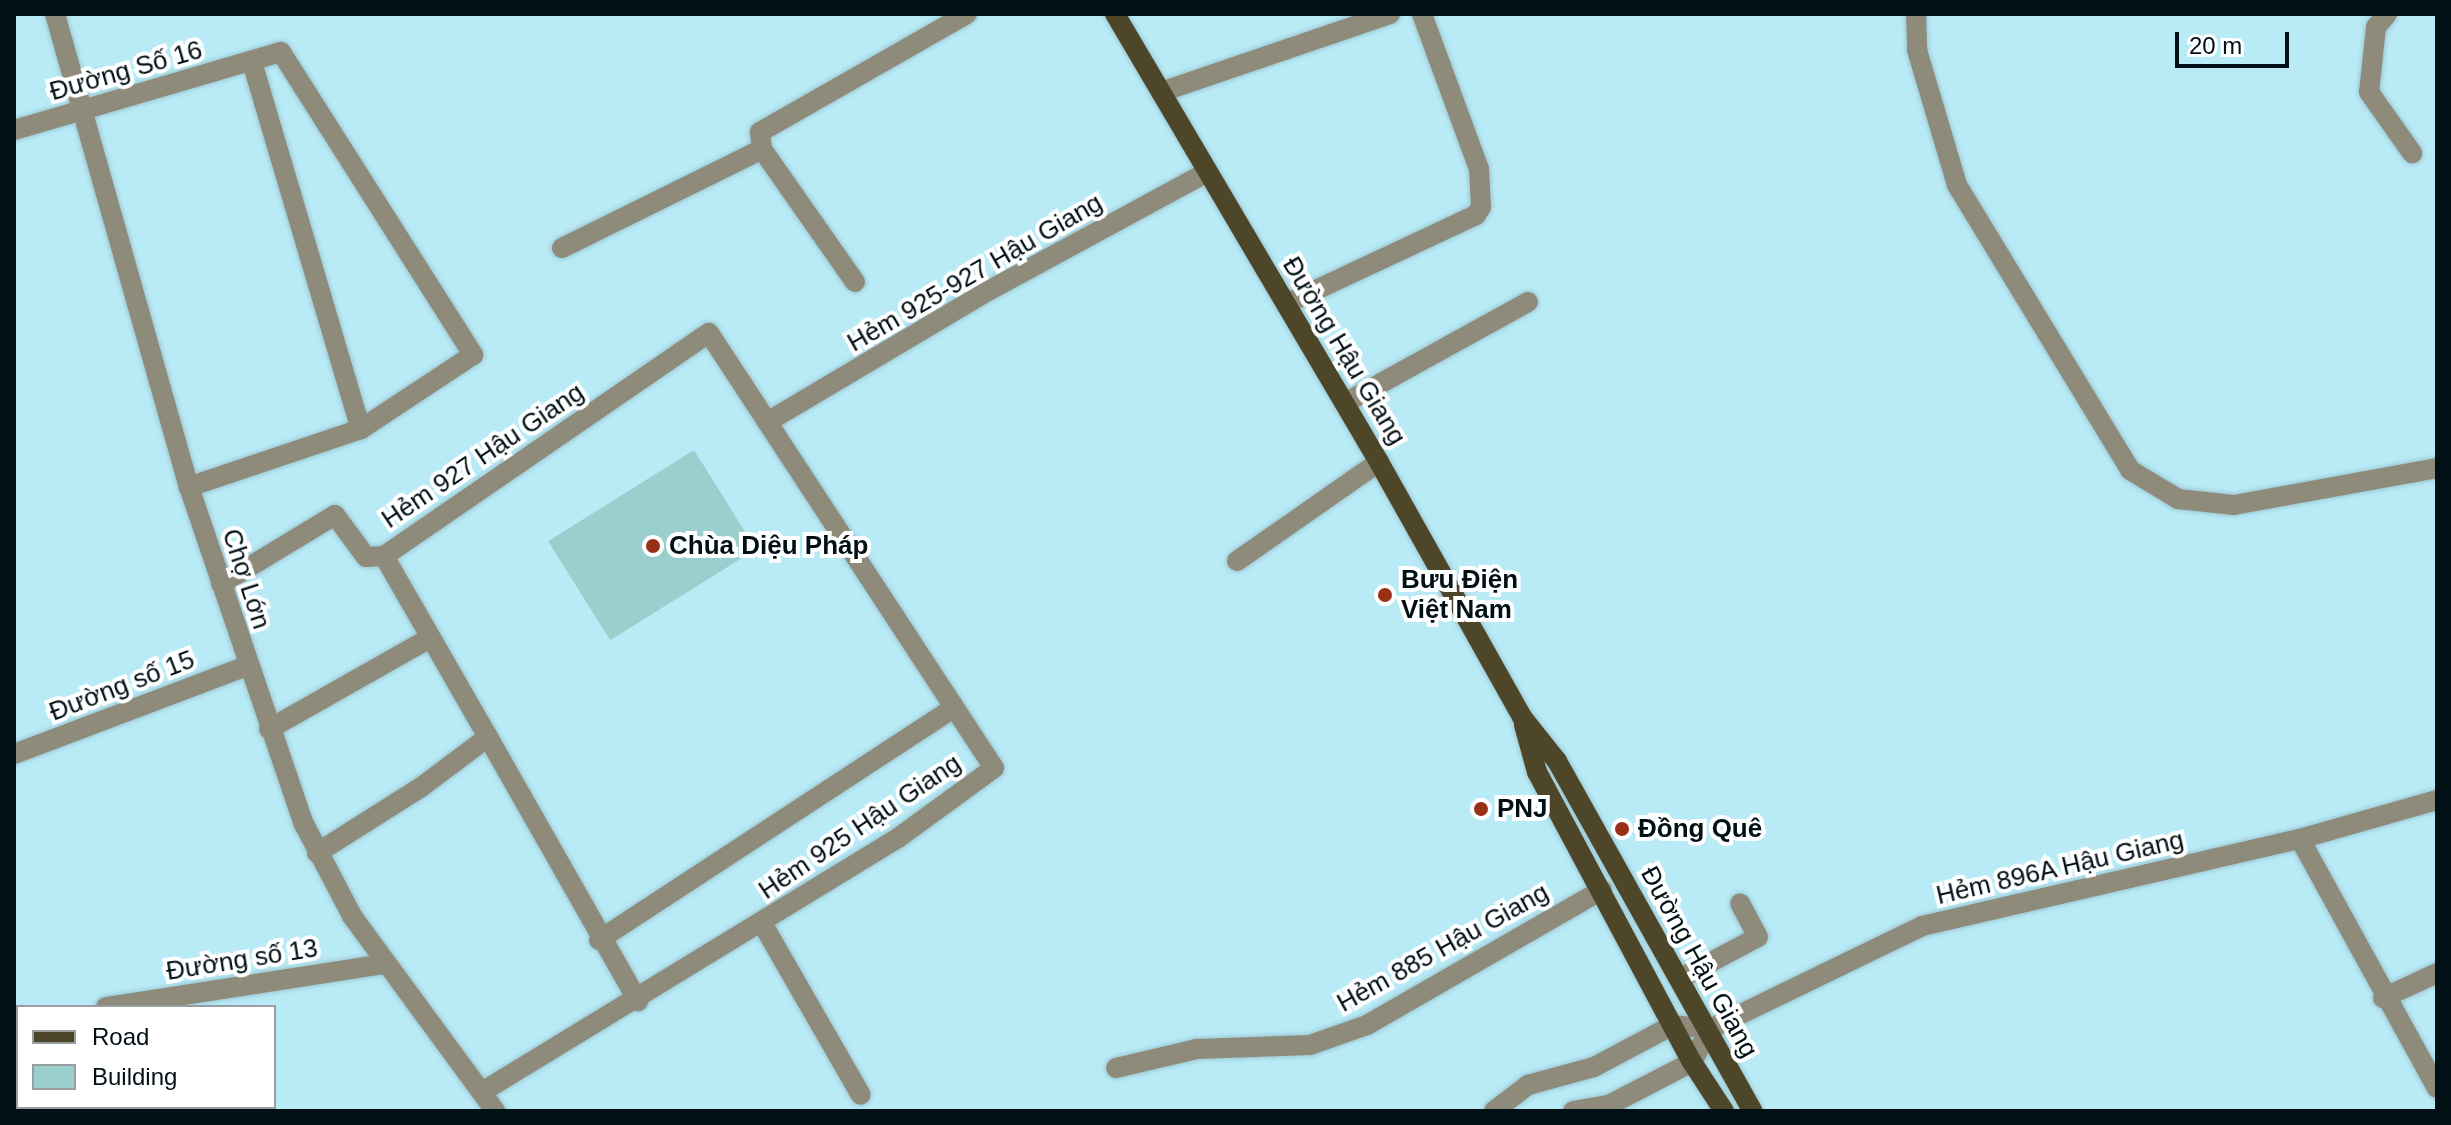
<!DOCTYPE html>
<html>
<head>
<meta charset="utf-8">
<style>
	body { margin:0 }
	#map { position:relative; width:2451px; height:1125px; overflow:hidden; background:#b9ebf7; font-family:Arial,sans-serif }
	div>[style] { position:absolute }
	.building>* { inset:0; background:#9bcfce; transform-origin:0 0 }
	.roads { filter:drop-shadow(0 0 2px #9cc8d3) drop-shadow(0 0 2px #9cc8d3) }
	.minor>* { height:20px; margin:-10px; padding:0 10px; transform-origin:10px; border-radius:10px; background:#8f8b7b }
	.major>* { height:20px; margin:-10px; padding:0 10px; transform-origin:10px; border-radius:10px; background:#4e4629 }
	.dots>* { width:22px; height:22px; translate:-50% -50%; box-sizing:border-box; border:4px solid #fff; border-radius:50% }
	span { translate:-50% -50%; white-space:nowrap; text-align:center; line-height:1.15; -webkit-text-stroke:8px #fff; paint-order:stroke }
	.street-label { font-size:26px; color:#011015 }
	.poi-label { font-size:26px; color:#011015; font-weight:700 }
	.left { translate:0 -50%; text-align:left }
	.frame { position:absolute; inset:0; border:16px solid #011015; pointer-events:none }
	.legend { position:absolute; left:16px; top:1005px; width:260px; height:104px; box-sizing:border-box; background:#fff; border:2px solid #999fa1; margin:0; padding:10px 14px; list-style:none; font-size:24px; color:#011015 }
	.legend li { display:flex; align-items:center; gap:16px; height:40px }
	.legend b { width:40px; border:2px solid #999fa1 }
	.scale { position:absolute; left:2175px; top:32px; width:114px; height:36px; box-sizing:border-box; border:4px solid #011015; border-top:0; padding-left:10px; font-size:24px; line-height:28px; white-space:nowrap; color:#011015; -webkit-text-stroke:6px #fff; paint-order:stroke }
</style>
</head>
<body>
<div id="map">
	<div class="building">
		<div style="left:694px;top:450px;width:117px;height:172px;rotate:58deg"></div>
	</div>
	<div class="roads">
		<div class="minor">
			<div style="left:55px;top:14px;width:492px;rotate:74.2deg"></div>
			<div style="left:189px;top:487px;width:356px;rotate:71.2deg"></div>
			<div style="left:304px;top:824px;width:104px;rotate:62.4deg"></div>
			<div style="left:352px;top:916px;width:242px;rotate:53.7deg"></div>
			<div style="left:1916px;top:14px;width:36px;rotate:88deg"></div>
			<div style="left:1917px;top:50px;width:141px;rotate:73.5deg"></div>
			<div style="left:1957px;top:185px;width:333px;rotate:58.7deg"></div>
			<div style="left:2130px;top:470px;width:56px;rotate:31.1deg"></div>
			<div style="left:2178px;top:499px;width:56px;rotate:6.1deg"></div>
			<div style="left:2234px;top:505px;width:206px;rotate:-10.3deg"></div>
			<div style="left:2387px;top:14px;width:17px;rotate:130deg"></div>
			<div style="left:2376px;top:27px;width:65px;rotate:96.1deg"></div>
			<div style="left:2369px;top:92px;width:75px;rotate:54.8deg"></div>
			<div style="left:252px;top:62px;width:383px;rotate:73.5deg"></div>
			<div style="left:1161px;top:92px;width:242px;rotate:-18.8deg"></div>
			<div style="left:14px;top:130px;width:278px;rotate:-16.3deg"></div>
			<div style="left:281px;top:52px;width:359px;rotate:57.6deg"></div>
			<div style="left:473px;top:355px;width:134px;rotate:146.5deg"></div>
			<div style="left:361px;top:429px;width:182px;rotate:161.4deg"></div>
			<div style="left:562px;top:248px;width:223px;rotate:-26.3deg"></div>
			<div style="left:855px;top:282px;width:162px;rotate:-125deg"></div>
			<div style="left:762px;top:149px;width:17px;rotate:-97deg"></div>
			<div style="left:760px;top:132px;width:238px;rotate:-29.7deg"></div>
			<div style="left:1286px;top:304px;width:210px;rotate:-25.1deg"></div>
			<div style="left:1476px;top:215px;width:9px;rotate:-58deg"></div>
			<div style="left:1481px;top:207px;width:38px;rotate:-93deg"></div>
			<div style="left:1479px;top:169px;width:165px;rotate:-110.2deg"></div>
			<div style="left:1345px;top:403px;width:209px;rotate:-28.9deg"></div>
			<div style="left:769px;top:421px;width:257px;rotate:-30.7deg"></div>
			<div style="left:990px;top:290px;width:247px;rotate:-28.5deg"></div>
			<div style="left:1237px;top:561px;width:173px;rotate:-34.9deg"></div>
			<div style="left:221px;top:584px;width:133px;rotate:-31.2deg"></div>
			<div style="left:335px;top:515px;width:52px;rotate:53.6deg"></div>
			<div style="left:366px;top:557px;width:18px;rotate:-3deg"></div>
			<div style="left:269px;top:729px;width:183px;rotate:-29.5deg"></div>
			<div style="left:488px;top:737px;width:304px;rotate:60.4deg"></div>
			<div style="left:14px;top:754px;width:249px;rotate:-20.7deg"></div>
			<div style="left:2300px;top:839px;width:284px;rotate:61.2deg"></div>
			<div style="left:317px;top:853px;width:122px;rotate:-32.3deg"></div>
			<div style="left:420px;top:788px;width:85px;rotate:-36.9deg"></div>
			<div style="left:488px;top:737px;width:209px;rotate:-119.9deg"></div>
			<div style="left:384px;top:556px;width:394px;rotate:-34.5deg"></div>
			<div style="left:709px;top:333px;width:520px;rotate:56.77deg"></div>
			<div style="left:994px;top:768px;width:119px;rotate:143.9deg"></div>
			<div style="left:898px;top:838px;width:487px;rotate:148.6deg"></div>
			<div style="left:762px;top:923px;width:198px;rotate:60.1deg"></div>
			<div style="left:599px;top:940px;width:423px;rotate:-33.2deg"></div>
			<div style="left:1679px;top:979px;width:89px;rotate:-28deg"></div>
			<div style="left:1758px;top:937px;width:38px;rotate:-118deg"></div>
			<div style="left:2383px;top:998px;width:60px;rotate:-24.8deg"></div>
			<div style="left:106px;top:1007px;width:282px;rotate:-8.8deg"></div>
			<div style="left:14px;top:1021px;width:4px;rotate:-14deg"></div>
			<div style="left:1710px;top:1029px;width:236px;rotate:-25.9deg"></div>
			<div style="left:1922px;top:926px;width:388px;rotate:-13deg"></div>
			<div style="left:2300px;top:839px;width:142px;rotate:-15.9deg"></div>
			<div style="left:1116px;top:1068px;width:83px;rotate:-13.2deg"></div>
			<div style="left:1197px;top:1049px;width:113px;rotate:-2deg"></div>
			<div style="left:1310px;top:1045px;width:60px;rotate:-19.3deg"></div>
			<div style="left:1367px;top:1025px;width:271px;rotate:-29.9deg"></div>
			<div style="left:1494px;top:1111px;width:43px;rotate:-37.4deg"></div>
			<div style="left:1528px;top:1085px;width:68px;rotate:-15.3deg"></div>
			<div style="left:1594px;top:1067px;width:89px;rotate:-28deg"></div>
			<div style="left:1673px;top:1025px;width:37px;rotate:6deg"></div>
			<div style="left:1573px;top:1111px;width:39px;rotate:-10deg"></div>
			<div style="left:1611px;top:1104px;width:91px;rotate:-27.4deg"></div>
			<div style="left:1692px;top:1062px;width:38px;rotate:-61deg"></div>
		</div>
		<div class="major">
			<div style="left:1115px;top:14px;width:520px;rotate:59.49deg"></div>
			<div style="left:1379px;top:462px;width:292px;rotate:60.7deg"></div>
			<div style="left:1522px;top:717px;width:56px;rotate:51.5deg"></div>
			<div style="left:1557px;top:761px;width:401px;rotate:60.8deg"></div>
			<div style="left:1524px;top:725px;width:49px;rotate:74.5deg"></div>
			<div style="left:1537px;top:772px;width:329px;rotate:61.9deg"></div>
			<div style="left:1692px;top:1062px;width:59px;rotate:56.9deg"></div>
		</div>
	</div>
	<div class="dots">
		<div style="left:653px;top:546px;background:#993117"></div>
		<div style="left:1385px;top:595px;background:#993117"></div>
		<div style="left:1481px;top:809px;background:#993117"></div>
		<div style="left:1622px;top:829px;background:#993117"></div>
	</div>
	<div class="street-label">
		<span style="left:126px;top:71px;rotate:-16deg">Đường Số 16</span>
		<span style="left:975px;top:273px;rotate:-30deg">Hẻm 925-927 Hậu Giang</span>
		<span style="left:1344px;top:351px;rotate:59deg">Đường Hậu Giang</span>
		<span style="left:483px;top:456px;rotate:-34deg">Hẻm 927 Hậu Giang</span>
		<span style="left:246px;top:579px;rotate:72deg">Chợ Lớn</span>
		<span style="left:122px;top:686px;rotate:-21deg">Đường số 15</span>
		<span style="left:860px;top:827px;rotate:-34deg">Hẻm 925 Hậu Giang</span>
		<span style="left:2060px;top:868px;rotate:-13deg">Hẻm 896A Hậu Giang</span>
		<span style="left:1443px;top:948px;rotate:-29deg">Hẻm 885 Hậu Giang</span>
		<span style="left:242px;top:960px;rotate:-9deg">Đường số 13</span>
		<span style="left:1699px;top:962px;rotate:61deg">Đường Hậu Giang</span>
	</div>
	<div class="poi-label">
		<span class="left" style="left:669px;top:546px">Chùa Diệu Pháp</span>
		<span class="left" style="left:1401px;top:595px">Bưu Điện<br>Việt Nam</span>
		<span class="left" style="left:1497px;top:809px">PNJ</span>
		<span class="left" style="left:1638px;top:829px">Đồng Quê</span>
	</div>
	<div class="frame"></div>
	<ul class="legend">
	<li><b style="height:10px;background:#4e4629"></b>Road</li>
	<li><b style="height:22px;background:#9bcfce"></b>Building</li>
	</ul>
	<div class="scale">20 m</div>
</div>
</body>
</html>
